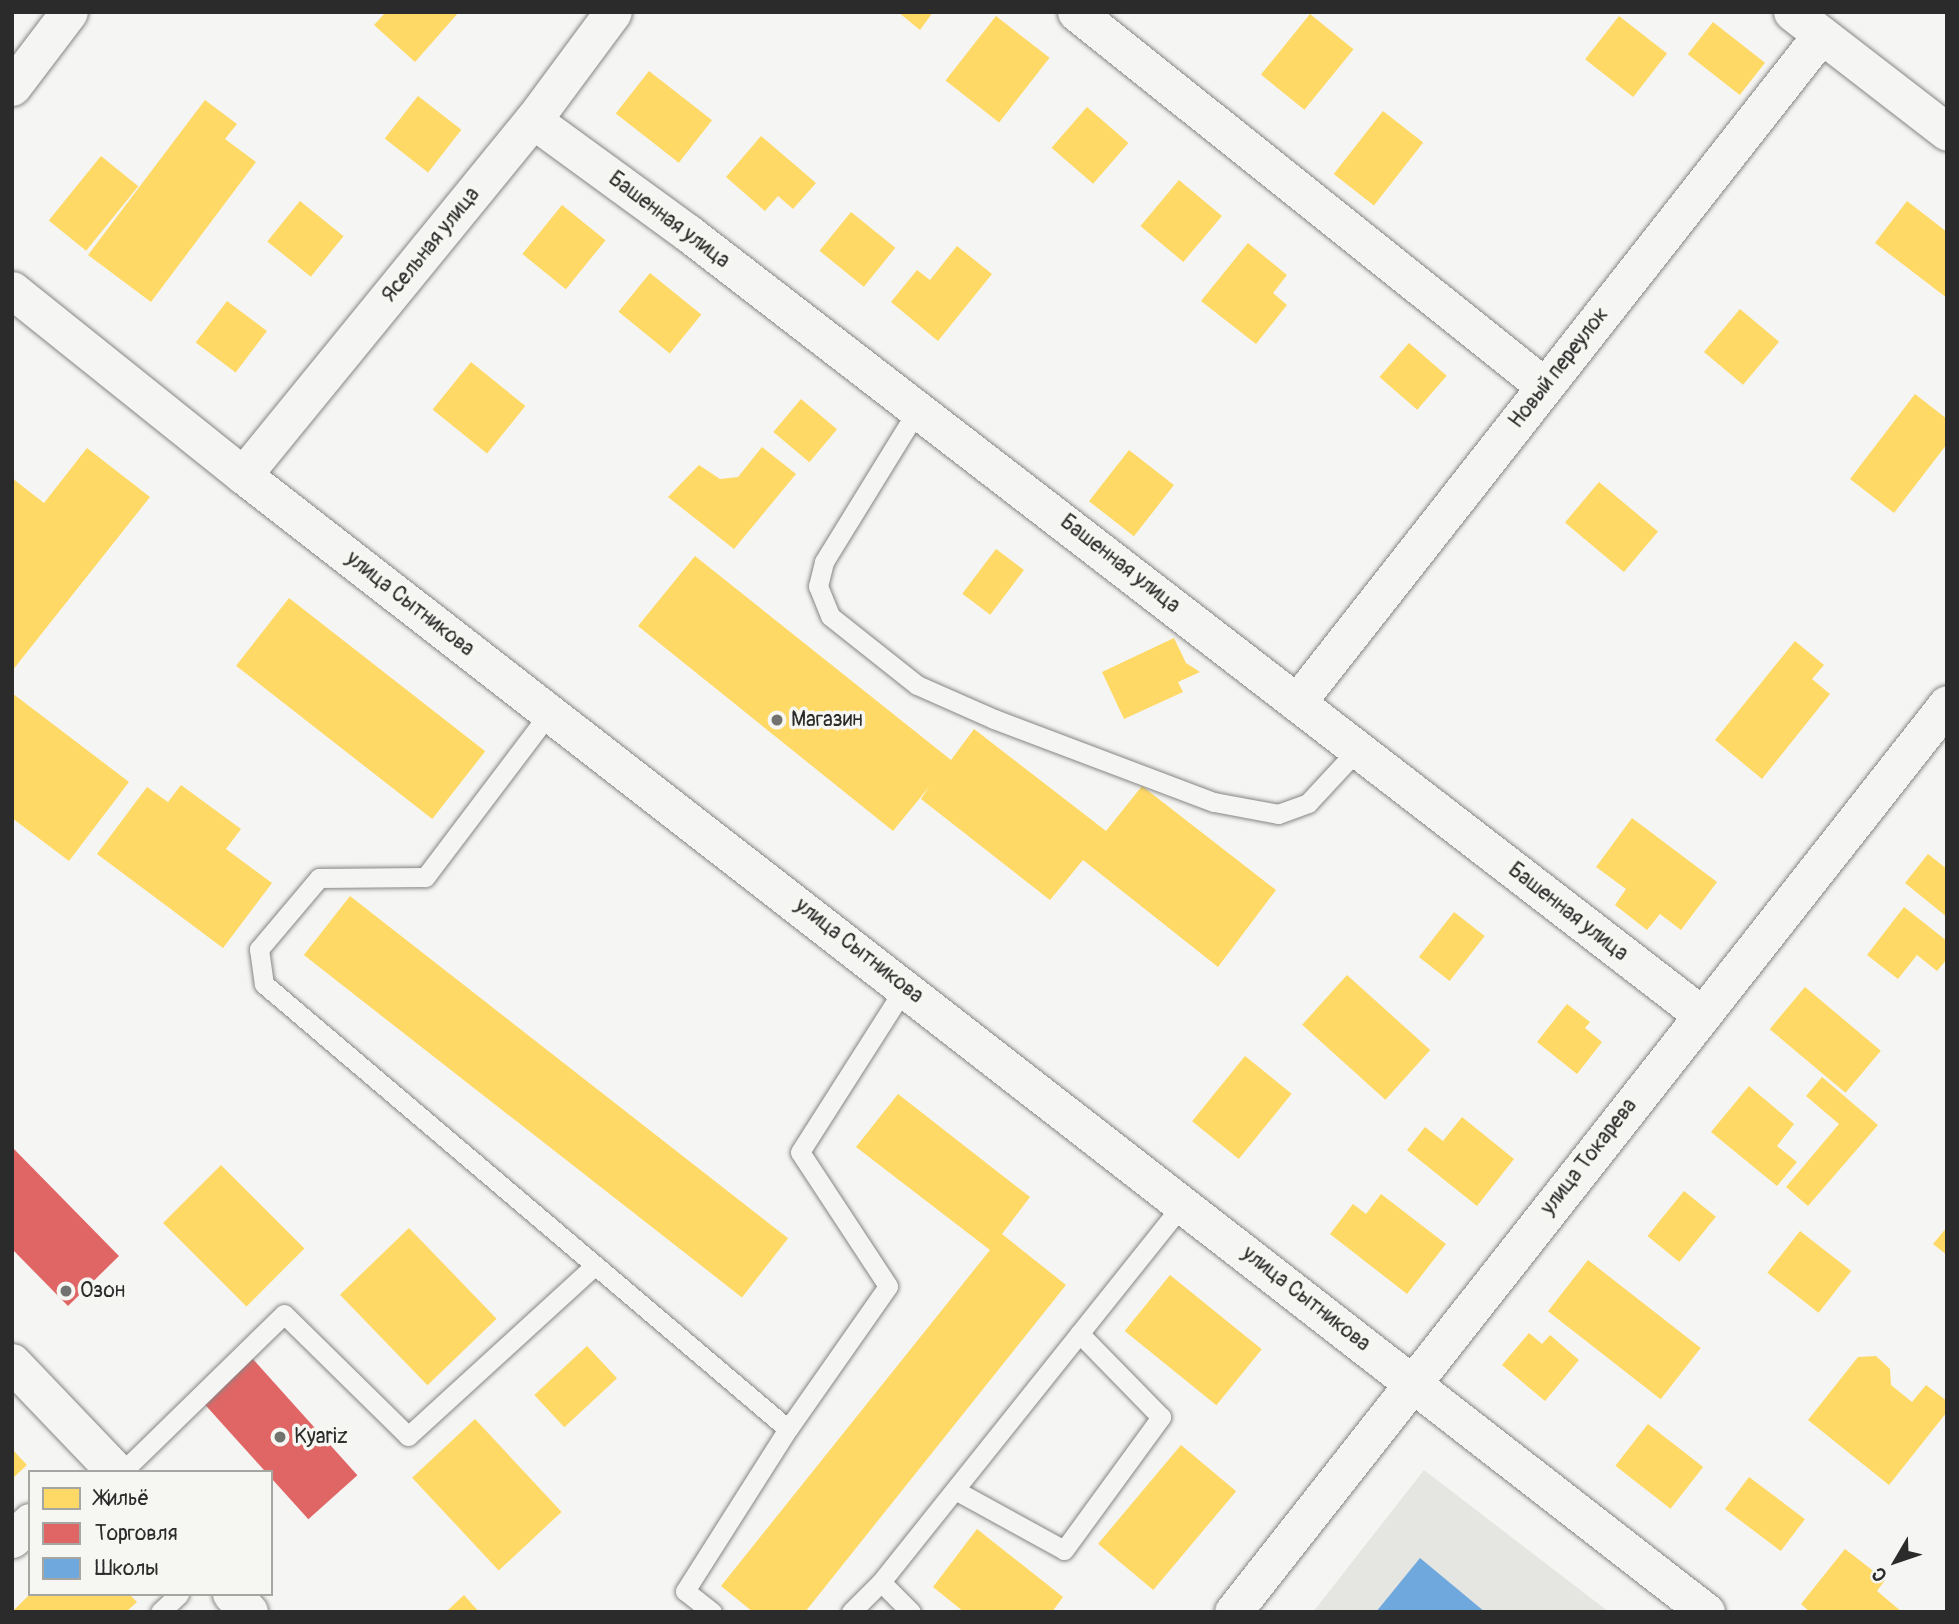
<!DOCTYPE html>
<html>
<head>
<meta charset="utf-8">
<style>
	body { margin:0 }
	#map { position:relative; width:1959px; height:1624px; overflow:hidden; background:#f5f5f3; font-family:Pangolin,sans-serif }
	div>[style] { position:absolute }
	.built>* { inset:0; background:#e5e5e2 }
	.homes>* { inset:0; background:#ffd966; transform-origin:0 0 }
	.shops>* { inset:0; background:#e06666; transform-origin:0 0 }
	.schools>* { inset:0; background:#6fa8dc }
	.roads { filter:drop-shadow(0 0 2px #868685) drop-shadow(0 0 2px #868685) }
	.service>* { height:19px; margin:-9.5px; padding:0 9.5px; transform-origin:9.5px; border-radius:9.5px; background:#f5f5f3 }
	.minor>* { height:37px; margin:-18.5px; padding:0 18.5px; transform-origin:18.5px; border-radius:18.5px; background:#f5f5f3 }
	.secondary>* { height:38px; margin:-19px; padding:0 19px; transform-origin:19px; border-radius:19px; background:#f5f5f3 }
	.dots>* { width:19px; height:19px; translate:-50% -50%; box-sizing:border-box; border:4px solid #f6f6f2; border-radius:50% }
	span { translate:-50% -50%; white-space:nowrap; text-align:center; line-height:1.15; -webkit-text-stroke:7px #f6f6f2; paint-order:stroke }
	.street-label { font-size:21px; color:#2b2b2b }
	.poi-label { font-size:21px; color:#2b2b2b }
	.left { translate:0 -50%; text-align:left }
	.frame { position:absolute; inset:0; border:14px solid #2b2b2b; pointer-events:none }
	.legend { position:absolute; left:28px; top:1470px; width:245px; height:126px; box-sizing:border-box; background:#f6f6f2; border:2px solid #a5a5a2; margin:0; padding:9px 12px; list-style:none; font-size:21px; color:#2b2b2b }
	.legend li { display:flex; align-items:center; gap:14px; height:35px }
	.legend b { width:35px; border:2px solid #a5a5a2 }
	.north { position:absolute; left:1861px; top:1526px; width:70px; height:70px; -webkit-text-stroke:5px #f6f6f2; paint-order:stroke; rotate:231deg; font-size:19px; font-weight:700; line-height:28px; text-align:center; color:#2b2b2b }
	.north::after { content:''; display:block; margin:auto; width:24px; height:32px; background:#2b2b2b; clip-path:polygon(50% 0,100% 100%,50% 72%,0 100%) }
</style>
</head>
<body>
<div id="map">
	<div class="built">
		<div style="clip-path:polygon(1424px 1470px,1609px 1612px,1313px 1612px)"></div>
	</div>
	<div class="homes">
		<div style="clip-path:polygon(386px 12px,459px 12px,415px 62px,374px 25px)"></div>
		<div style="clip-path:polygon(898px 12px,933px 12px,920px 30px)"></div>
		<div style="left:1310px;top:14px;width:56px;height:78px;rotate:39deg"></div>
		<div style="left:996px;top:16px;width:68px;height:82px;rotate:38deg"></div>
		<div style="left:1619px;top:16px;width:61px;height:55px;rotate:38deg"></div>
		<div style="left:1713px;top:22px;width:66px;height:41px;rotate:38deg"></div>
		<div style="left:649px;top:71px;width:80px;height:54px;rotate:38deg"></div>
		<div style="left:418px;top:96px;width:55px;height:54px;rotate:38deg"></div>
		<div style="clip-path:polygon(205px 100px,237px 124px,225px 139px,256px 162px,151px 302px,88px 255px)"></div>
		<div style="left:1087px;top:107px;width:55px;height:54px;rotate:41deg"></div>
		<div style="left:1383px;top:111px;width:51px;height:80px;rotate:38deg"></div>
		<div style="clip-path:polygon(761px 136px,816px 183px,793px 209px,778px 196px,765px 211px,726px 177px)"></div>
		<div style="left:101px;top:156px;width:48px;height:83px;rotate:39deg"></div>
		<div style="left:1179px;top:180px;width:56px;height:60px;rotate:40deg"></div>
		<div style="left:300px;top:201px;width:56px;height:52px;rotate:39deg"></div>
		<div style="clip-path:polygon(1907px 201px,1947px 232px,1947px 298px,1875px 243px)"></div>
		<div style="left:562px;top:205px;width:56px;height:63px;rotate:39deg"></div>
		<div style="left:851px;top:212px;width:57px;height:50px;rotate:39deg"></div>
		<div style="clip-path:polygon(1248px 243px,1287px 275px,1273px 293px,1287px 305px,1256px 344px,1201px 301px)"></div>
		<div style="clip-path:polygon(957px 246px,992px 274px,938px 341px,891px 302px,917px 270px,930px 280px)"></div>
		<div style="left:650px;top:273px;width:66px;height:50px;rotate:39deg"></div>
		<div style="left:227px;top:301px;width:50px;height:52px;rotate:37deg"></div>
		<div style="left:1740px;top:309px;width:51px;height:56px;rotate:40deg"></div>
		<div style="left:1409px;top:343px;width:50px;height:45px;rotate:41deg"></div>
		<div style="left:471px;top:362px;width:70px;height:61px;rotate:39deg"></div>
		<div style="clip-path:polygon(1915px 394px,1947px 419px,1947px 444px,1894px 513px,1850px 479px)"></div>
		<div style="left:801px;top:399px;width:47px;height:43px;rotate:40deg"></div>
		<div style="clip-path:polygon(762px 447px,796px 474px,734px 549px,668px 497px,699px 465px,720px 479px,738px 477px)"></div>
		<div style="clip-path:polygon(87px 448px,150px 497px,12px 671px,12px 478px,44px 503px)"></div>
		<div style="left:1129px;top:450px;width:57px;height:65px;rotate:38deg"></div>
		<div style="left:1599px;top:482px;width:77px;height:53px;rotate:40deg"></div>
		<div style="left:996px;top:549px;width:35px;height:56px;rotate:37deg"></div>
		<div style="clip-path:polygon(695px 556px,951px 760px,974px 729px,1106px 831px,1142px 786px,1276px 890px,1218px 967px,1083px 860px,1050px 900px,921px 799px,929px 787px,893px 831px,638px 626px)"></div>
		<div style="left:289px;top:598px;width:249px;height:86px;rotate:38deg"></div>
		<div style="clip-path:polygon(1174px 638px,1186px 663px,1200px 672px,1178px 682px,1183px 692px,1124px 719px,1102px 672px)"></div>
		<div style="clip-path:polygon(1795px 641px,1824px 665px,1812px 679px,1830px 694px,1762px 779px,1715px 740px)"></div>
		<div style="clip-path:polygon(12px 693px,129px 782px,69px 861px,12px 818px)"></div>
		<div style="clip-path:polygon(181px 785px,241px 829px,226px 849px,272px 883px,223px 948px,97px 854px,147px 787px,168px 802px)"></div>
		<div style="clip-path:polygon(1632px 818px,1717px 882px,1681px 930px,1660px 914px,1647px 930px,1615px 905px,1626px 889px,1596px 867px)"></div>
		<div style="clip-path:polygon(1928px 854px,1947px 869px,1947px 917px,1905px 883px)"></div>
		<div style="left:350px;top:896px;width:556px;height:75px;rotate:38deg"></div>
		<div style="clip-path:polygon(1904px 907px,1947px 941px,1947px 959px,1937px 971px,1917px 955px,1898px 979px,1867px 955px)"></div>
		<div style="left:1454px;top:912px;width:39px;height:57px;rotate:38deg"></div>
		<div style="left:1347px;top:975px;width:112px;height:67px;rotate:42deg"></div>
		<div style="left:1805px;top:987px;width:99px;height:55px;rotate:40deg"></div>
		<div style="clip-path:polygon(1567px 1004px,1590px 1022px,1585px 1028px,1602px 1042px,1577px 1074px,1537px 1042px)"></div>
		<div style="left:1245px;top:1056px;width:60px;height:84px;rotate:39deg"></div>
		<div style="clip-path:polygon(1822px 1077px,1878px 1125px,1808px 1206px,1786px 1187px,1839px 1124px,1806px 1096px)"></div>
		<div style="clip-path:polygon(1749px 1086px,1794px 1124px,1777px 1146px,1797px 1162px,1777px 1186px,1711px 1132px)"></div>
		<div style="clip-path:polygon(898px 1094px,1030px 1197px,1002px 1234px,1066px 1285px,805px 1612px,753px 1612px,721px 1586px,990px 1250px,856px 1147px)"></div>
		<div style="clip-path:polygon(1462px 1117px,1514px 1159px,1477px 1206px,1407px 1150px,1425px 1127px,1443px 1141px)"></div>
		<div style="left:221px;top:1165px;width:118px;height:82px;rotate:45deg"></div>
		<div style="left:1684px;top:1191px;width:41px;height:58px;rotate:39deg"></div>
		<div style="clip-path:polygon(1381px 1194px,1446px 1244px,1407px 1294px,1330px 1234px,1353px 1204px,1366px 1214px)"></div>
		<div style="clip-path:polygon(1947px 1227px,1947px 1255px,1933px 1244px)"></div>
		<div style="left:409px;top:1228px;width:126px;height:96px;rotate:46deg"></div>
		<div style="left:1800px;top:1231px;width:65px;height:53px;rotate:38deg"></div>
		<div style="left:1588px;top:1260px;width:143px;height:65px;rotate:38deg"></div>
		<div style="left:1170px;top:1275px;width:118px;height:72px;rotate:39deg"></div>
		<div style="clip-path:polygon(1529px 1333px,1542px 1344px,1550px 1335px,1579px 1360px,1545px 1401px,1502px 1365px)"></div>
		<div style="left:587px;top:1346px;width:44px;height:72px;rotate:47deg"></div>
		<div style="clip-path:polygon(1876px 1356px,1890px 1369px,1891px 1385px,1912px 1402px,1926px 1385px,1947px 1401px,1947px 1412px,1889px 1485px,1808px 1420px,1858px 1357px)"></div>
		<div style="left:475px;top:1419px;width:127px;height:86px;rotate:47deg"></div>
		<div style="left:1648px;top:1424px;width:70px;height:53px;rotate:38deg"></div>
		<div style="left:1181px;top:1445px;width:72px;height:129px;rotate:40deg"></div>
		<div style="clip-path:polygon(12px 1449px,27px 1465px,12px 1479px)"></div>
		<div style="left:1749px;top:1477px;width:70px;height:40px;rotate:37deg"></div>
		<div style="clip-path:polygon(977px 1529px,1063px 1597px,1052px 1612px,964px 1612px,933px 1587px)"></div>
		<div style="clip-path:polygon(1845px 1549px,1885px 1580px,1877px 1591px,1902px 1612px,1810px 1612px,1801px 1604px)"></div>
		<div style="clip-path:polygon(30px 1594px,129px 1594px,137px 1602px,126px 1612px,12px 1612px)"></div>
		<div style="clip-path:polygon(464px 1595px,479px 1612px,446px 1612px)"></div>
	</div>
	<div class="shops">
		<div style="clip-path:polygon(12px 1147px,119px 1256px,68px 1306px,12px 1249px)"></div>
		<div style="left:251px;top:1357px;width:159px;height:66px;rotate:48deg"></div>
	</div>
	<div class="schools">
		<div style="clip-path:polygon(1420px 1558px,1485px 1612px,1376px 1612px)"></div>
	</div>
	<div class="roads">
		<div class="service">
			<div style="left:918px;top:409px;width:180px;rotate:121.6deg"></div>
			<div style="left:824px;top:562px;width:25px;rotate:104deg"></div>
			<div style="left:818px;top:586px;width:32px;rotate:68deg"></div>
			<div style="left:830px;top:616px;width:111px;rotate:38.4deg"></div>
			<div style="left:917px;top:685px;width:84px;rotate:23.8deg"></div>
			<div style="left:994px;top:719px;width:235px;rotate:20.7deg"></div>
			<div style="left:1214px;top:802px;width:65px;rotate:10.6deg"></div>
			<div style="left:1278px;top:814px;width:32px;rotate:-20deg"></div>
			<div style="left:1308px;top:803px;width:72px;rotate:-47.2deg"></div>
			<div style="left:550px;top:712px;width:207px;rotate:127.1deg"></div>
			<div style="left:425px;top:877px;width:106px;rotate:179.5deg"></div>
			<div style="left:319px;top:878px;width:93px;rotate:130.2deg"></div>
			<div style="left:259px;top:949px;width:35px;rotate:82deg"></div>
			<div style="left:264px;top:984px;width:687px;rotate:40.34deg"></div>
			<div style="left:122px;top:1472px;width:226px;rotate:-44.3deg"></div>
			<div style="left:284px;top:1314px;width:174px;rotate:44.5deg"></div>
			<div style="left:408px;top:1436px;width:253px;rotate:-42.4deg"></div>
			<div style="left:955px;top:1490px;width:124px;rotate:28.8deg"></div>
			<div style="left:1064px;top:1550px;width:165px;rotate:-53.9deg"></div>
			<div style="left:1161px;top:1417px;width:117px;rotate:-134.3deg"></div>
			<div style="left:881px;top:1582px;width:42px;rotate:45deg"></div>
			<div style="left:160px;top:1612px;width:26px;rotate:-43deg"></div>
			<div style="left:712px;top:1612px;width:34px;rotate:-142deg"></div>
			<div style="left:685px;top:1591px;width:192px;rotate:-57.6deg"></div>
			<div style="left:788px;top:1429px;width:174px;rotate:-55deg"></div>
			<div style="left:888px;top:1286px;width:160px;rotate:-123.3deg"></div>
			<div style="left:800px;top:1152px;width:196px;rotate:-57.5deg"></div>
			<div style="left:851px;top:1612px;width:42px;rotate:-45deg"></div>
			<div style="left:881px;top:1582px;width:484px;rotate:-51.4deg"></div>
		</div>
		<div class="minor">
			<div style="left:1076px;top:12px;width:599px;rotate:38.63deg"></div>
			<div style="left:1792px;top:12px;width:196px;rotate:37.7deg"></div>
			<div style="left:12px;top:87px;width:94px;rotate:-52.8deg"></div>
			<div style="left:533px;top:120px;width:192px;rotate:36.1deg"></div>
			<div style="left:688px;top:233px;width:1281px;rotate:37.64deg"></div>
			<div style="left:12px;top:290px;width:296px;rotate:38.7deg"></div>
			<div style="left:243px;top:475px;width:1853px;rotate:37.85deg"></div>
			<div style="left:243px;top:475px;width:458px;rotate:-50.8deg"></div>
			<div style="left:533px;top:120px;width:134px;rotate:-53.5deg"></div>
			<div style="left:1298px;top:701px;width:847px;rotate:-51.86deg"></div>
			<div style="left:12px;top:1539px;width:25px;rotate:-43deg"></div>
			<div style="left:1233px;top:1612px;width:1155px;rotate:-51.82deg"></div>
		</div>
		<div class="secondary">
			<div style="left:12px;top:1363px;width:151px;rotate:46.3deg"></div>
			<div style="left:232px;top:1594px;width:25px;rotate:47deg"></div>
		</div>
	</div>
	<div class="dots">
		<div style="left:777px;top:720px;background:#727271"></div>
		<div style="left:66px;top:1291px;background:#727271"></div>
		<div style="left:280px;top:1437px;background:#727271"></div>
	</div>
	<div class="street-label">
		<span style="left:669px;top:220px;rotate:37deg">Башенная улица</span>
		<span style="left:431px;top:245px;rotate:-51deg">Ясельная улица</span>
		<span style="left:1559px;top:368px;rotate:-52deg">Новый переулок</span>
		<span style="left:1120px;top:564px;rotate:38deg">Башенная улица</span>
		<span style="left:410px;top:604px;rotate:38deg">улица Сытникова</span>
		<span style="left:1568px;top:912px;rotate:38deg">Башенная улица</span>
		<span style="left:859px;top:951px;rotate:38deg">улица Сытникова</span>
		<span style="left:1589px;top:1157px;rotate:-52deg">улица Токарева</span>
		<span style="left:1306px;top:1299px;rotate:38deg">улица Сытникова</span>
	</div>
	<div class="poi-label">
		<span class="left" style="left:791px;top:720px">Магазин</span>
		<span class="left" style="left:80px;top:1291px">Озон</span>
		<span class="left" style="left:294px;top:1437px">Kyariz</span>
	</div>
	<div class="frame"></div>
	<ul class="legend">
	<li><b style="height:19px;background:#ffd966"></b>Жильё</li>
	<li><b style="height:19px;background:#e06666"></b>Торговля</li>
	<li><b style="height:19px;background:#6fa8dc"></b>Школы</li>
	</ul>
	<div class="north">С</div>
</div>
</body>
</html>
